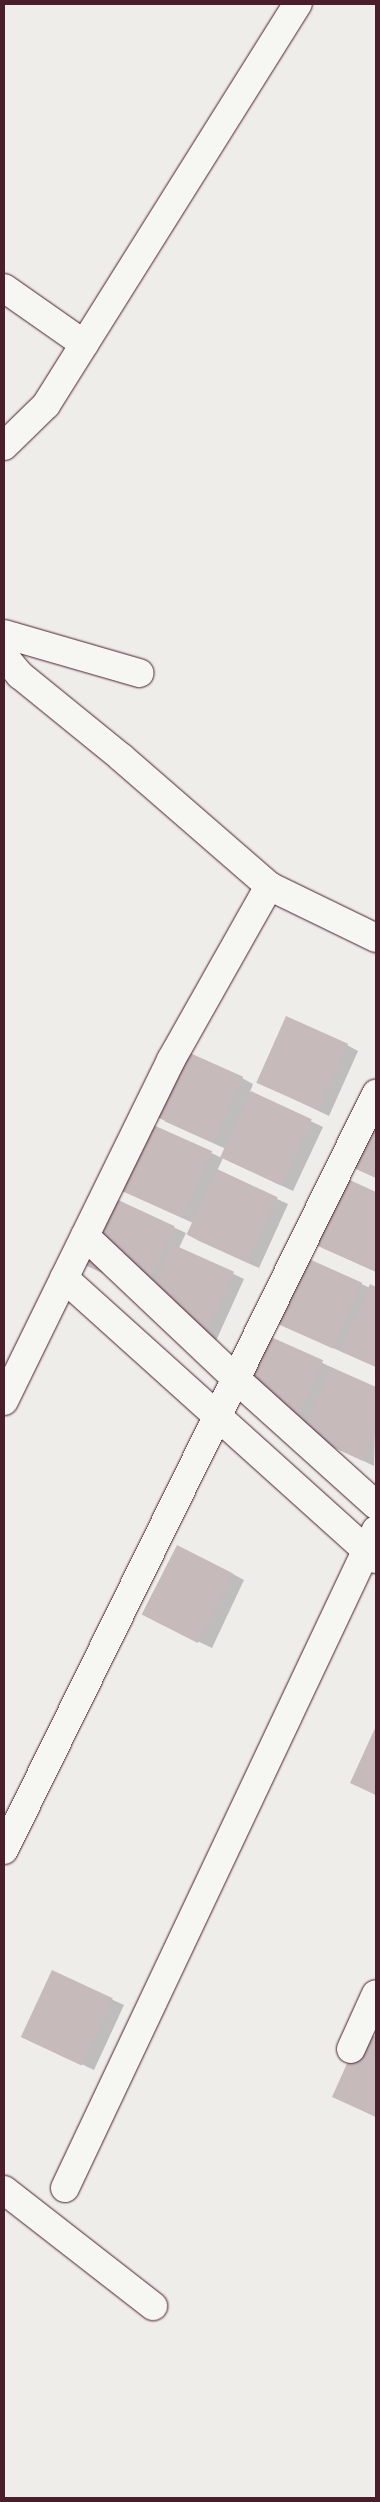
<!DOCTYPE html>
<html>
<head>
<meta charset="utf-8">
<style>
	body { margin:0 }
	#map { position:relative; width:380px; height:2502px; overflow:hidden; background:#efedea; font-family:Dekko,sans-serif }
	div>[style] { position:absolute }
	.shadow>* { inset:0; background:#0003 }
	.building>* { inset:0; background:#c6babb; transform-origin:0 0 }
	.roads { filter:drop-shadow(0 0 1px #4a1f2b) drop-shadow(0 0 1px #4a1f2b) }
	.minor>* { height:28px; margin:-14px; padding:0 14px; transform-origin:14px; border-radius:14px; background:#f6f6f2 }
	span { translate:-50% -50%; white-space:nowrap; text-align:center; line-height:1.15; -webkit-text-stroke:4px #f6f6f2; paint-order:stroke }
	.frame { position:absolute; inset:0; border:5px solid #4a1f2b; pointer-events:none }
</style>
</head>
<body>
<div id="map">
	<div class="shadow">
		<div style="clip-path:polygon(347px 1045px,358px 1051px,329px 1116px,258px 1082px)"></div>
		<div style="clip-path:polygon(242px 1078px,253px 1084px,250px 1092px,323px 1127px,293px 1191px,223px 1158px,217px 1171px,288px 1204px,259px 1268px,199px 1241px,188px 1235px,193px 1223px,134px 1196px,152px 1125px,222px 1158px,226px 1149px,164px 1121px)"></div>
		<div style="clip-path:polygon(376px 1103px,376px 1178px,349px 1165px)"></div>
		<div style="clip-path:polygon(342px 1178px,376px 1193px,376px 1272px,323px 1248px)"></div>
		<div style="clip-path:polygon(114px 1200px,186px 1233px,179px 1248px,244px 1279px,215px 1343px,150px 1295px,85px 1264px)"></div>
		<div style="clip-path:polygon(301px 1256px,370px 1288px,376px 1288px,376px 1367px,283px 1326px)"></div>
		<div style="clip-path:polygon(263px 1334px,376px 1389px,374px 1466px,234px 1399px)"></div>
		<div style="clip-path:polygon(233px 1574px,244px 1580px,212px 1648px,157px 1622px)"></div>
		<div style="clip-path:polygon(376px 1729px,376px 1795px,352px 1783px)"></div>
		<div style="clip-path:polygon(52px 1972px,124px 2005px,94px 2070px,34px 2042px)"></div>
		<div style="clip-path:polygon(363px 2032px,376px 2038px,376px 2117px,334px 2096px)"></div>
	</div>
	<div class="building">
		<div style="left:286px;top:1016px;width:68px;height:73px;rotate:24deg"></div>
		<div style="left:181px;top:1049px;width:68px;height:72px;rotate:24deg"></div>
		<div style="left:251px;top:1091px;width:67px;height:73px;rotate:25deg"></div>
		<div style="clip-path:polygon(376px 1100px,376px 1178px,347px 1165px)"></div>
		<div style="left:151px;top:1124px;width:67px;height:73px;rotate:24deg"></div>
		<div style="left:217px;top:1169px;width:67px;height:72px;rotate:25deg"></div>
		<div style="clip-path:polygon(341px 1176px,376px 1192px,376px 1262px,372px 1270px,311px 1243px)"></div>
		<div style="left:114px;top:1198px;width:67px;height:73px;rotate:25deg"></div>
		<div style="left:172px;top:1244px;width:68px;height:72px;rotate:24deg"></div>
		<div style="left:300px;top:1255px;width:68px;height:72px;rotate:24deg"></div>
		<div style="clip-path:polygon(370px 1284px,376px 1287px,376px 1367px,340px 1351px)"></div>
		<div style="left:262px;top:1333px;width:67px;height:72px;rotate:24deg"></div>
		<div style="clip-path:polygon(331px 1367px,376px 1387px,376px 1431px,363px 1461px,302px 1433px)"></div>
		<div style="left:177px;top:1545px;width:63px;height:78px;rotate:27deg"></div>
		<div style="clip-path:polygon(376px 1726px,376px 1795px,350px 1783px)"></div>
		<div style="left:52px;top:1970px;width:67px;height:74px;rotate:25deg"></div>
		<div style="clip-path:polygon(362px 2030px,376px 2037px,376px 2117px,332px 2097px)"></div>
	</div>
	<div class="roads">
		<div class="minor">
			<div style="left:4px;top:288px;width:98px;rotate:35deg"></div>
			<div style="left:4px;top:446px;width:59px;rotate:-44.3deg"></div>
			<div style="left:46px;top:405px;width:474px;rotate:-57.9deg"></div>
			<div style="left:4px;top:634px;width:141px;rotate:16.1deg"></div>
			<div style="left:4px;top:656px;width:25px;rotate:50deg"></div>
			<div style="left:20px;top:675px;width:132px;rotate:39.1deg"></div>
			<div style="left:122px;top:758px;width:195px;rotate:41deg"></div>
			<div style="left:269px;top:886px;width:119px;rotate:25.9deg"></div>
			<div style="left:85px;top:1236px;width:208px;rotate:43.4deg"></div>
			<div style="left:236px;top:1379px;width:188px;rotate:42deg"></div>
			<div style="left:64px;top:1278px;width:420px;rotate:42deg"></div>
			<div style="left:4px;top:1401px;width:380px;rotate:-63.9deg"></div>
			<div style="left:171px;top:1060px;width:200px;rotate:-60.6deg"></div>
			<div style="left:4px;top:1850px;width:843px;rotate:-63.8deg"></div>
			<div style="left:351px;top:2049px;width:60px;rotate:-65.6deg"></div>
			<div style="left:65px;top:2188px;width:728px;rotate:-64.7deg"></div>
			<div style="left:4px;top:2190px;width:189px;rotate:37.9deg"></div>
		</div>
	</div>
	<div class="frame"></div>
</div>
</body>
</html>
